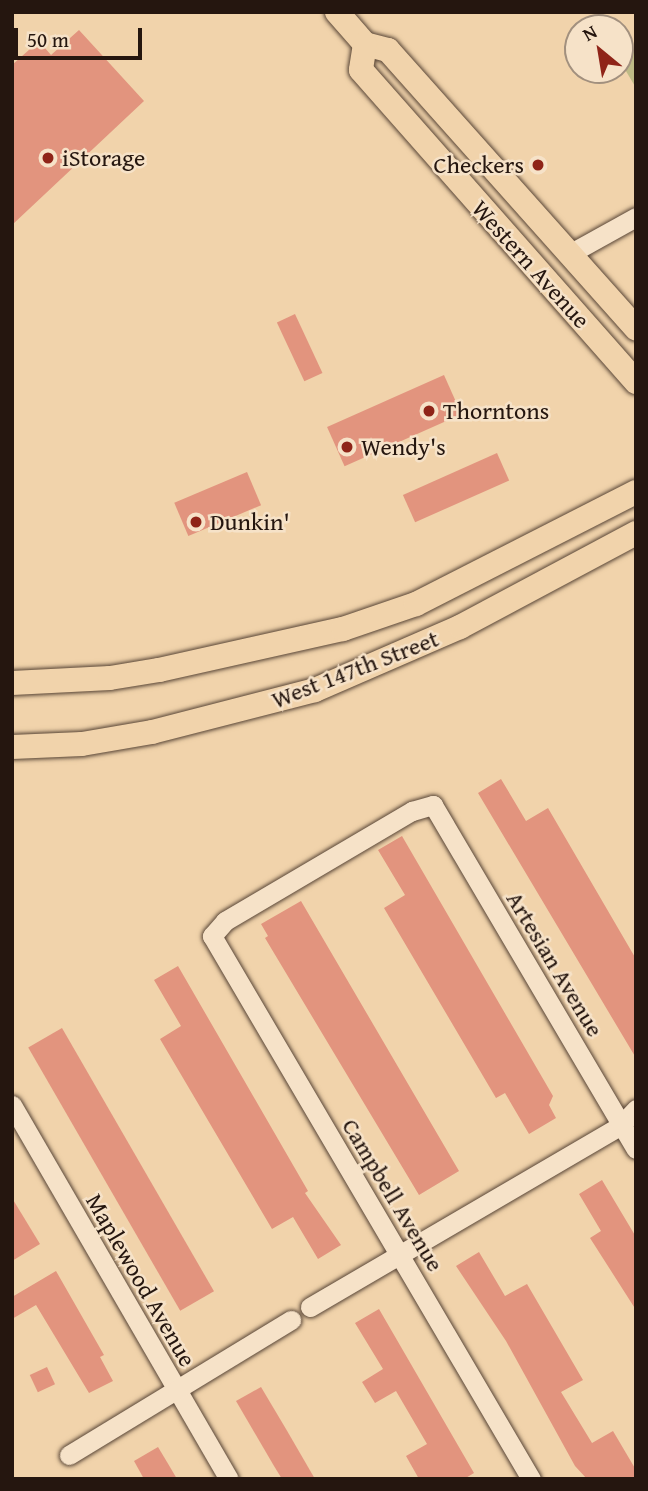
<!DOCTYPE html>
<html>
<head>
<meta charset="utf-8">
<style>
	body { margin:0 }
	#map { position:relative; width:648px; height:1491px; overflow:hidden; background:#f1d3ab; font-family:"Gentium Book Plus",serif }
	div>[style] { position:absolute }
	.green>* { inset:0; background:#bfbb86 }
	.building>* { inset:0; background:#e2947e; transform-origin:0 0 }
	.roads { filter:drop-shadow(0 0 2px #584536) drop-shadow(0 0 2px #584536) }
	.minor>* { height:19px; margin:-9.5px; padding:0 9.5px; transform-origin:9.5px; border-radius:9.5px; background:#f6e2c8 }
	.major>* { height:24px; margin:-12px; padding:0 12px; transform-origin:12px; border-radius:12px; background:#f1d3ab }
	.dots>* { width:19px; height:19px; translate:-50% -50%; box-sizing:border-box; border:4px solid #f6e2c8; border-radius:50% }
	span { translate:-50% -50%; white-space:nowrap; text-align:center; line-height:1.15; -webkit-text-stroke:5px #f6e2c8; paint-order:stroke }
	.poi-label { font-size:24px; color:#25160f }
	.left { translate:0 -50%; text-align:left }
	.right { translate:-100% -50%; text-align:right }
	.street-label { font-size:24px; color:#25160f }
	.frame { position:absolute; inset:0; border:14px solid #25160f; pointer-events:none }
	.north { position:absolute; left:564px; top:14px; width:70px; height:70px; box-sizing:border-box; background:#f6e2c8; border:2px solid #a2907e; border-radius:50%; rotate:330deg; font-size:19px; font-weight:700; line-height:28px; text-align:center; color:#25160f }
	.north::after { content:''; display:block; margin:auto; width:24px; height:32px; background:#8f2418; clip-path:polygon(50% 0,100% 100%,50% 72%,0 100%) }
	.scale { position:absolute; left:14px; top:28px; width:128px; height:32px; box-sizing:border-box; border:4px solid #25160f; border-top:0; padding-left:9px; font-size:21px; line-height:24px; white-space:nowrap; color:#25160f; -webkit-text-stroke:5px #f6e2c8; paint-order:stroke }
</style>
</head>
<body>
<div id="map">
	<div class="green">
		<div style="clip-path:polygon(636px 50px,636px 88px,620px 61px)"></div>
	</div>
	<div class="building">
		<div style="clip-path:polygon(79px 30px,144px 101px,12px 225px,12px 65px,39px 41px,51px 55px)"></div>
		<div style="left:295px;top:314px;width:65px;height:20px;rotate:65deg"></div>
		<div style="left:444px;top:375px;width:43px;height:128px;rotate:66deg"></div>
		<div style="left:497px;top:453px;width:30px;height:103px;rotate:66deg"></div>
		<div style="left:247px;top:472px;width:36px;height:79px;rotate:67deg"></div>
		<div style="clip-path:polygon(501px 779px,526px 821px,548px 808px,636px 959px,636px 1058px,478px 793px)"></div>
		<div style="clip-path:polygon(402px 836px,553px 1096px,549px 1105px,556px 1118px,529px 1134px,505px 1093px,496px 1098px,384px 908px,405px 895px,378px 850px)"></div>
		<div style="clip-path:polygon(301px 901px,459px 1171px,419px 1195px,265px 938px,268px 936px,261px 924px)"></div>
		<div style="clip-path:polygon(178px 966px,308px 1191px,305px 1193px,341px 1245px,318px 1259px,293px 1217px,272px 1229px,160px 1039px,181px 1026px,154px 980px)"></div>
		<div style="left:62px;top:1028px;width:304px;height:39px;rotate:60deg"></div>
		<div style="clip-path:polygon(602px 1180px,636px 1237px,636px 1310px,590px 1238px,601px 1231px,579px 1194px)"></div>
		<div style="clip-path:polygon(12px 1198px,40px 1244px,12px 1261px)"></div>
		<div style="clip-path:polygon(479px 1252px,505px 1296px,527px 1284px,583px 1380px,561px 1392px,592px 1443px,613px 1431px,636px 1470px,636px 1479px,587px 1479px,575px 1466px,506px 1341px,456px 1266px)"></div>
		<div style="clip-path:polygon(56px 1271px,104px 1355px,100px 1357px,113px 1381px,89px 1393px,36px 1305px,12px 1319px,12px 1297px)"></div>
		<div style="clip-path:polygon(379px 1309px,474px 1473px,464px 1479px,419px 1479px,406px 1456px,427px 1444px,396px 1391px,375px 1403px,362px 1382px,383px 1369px,355px 1323px)"></div>
		<div style="left:47px;top:1367px;width:19px;height:19px;rotate:65deg"></div>
		<div style="clip-path:polygon(261px 1387px,286px 1429px,315px 1479px,282px 1479px,274px 1466px,236px 1401px)"></div>
		<div style="clip-path:polygon(158px 1447px,170px 1467px,177px 1479px,144px 1479px,134px 1461px)"></div>
	</div>
	<div class="roads">
		<div class="minor">
			<div style="left:571px;top:253px;width:74px;rotate:-29deg"></div>
			<div style="left:12px;top:1105px;width:432px;rotate:59.9deg"></div>
			<div style="left:310px;top:1307px;width:360px;rotate:-30.3deg"></div>
			<div style="left:621px;top:1125px;width:22px;rotate:-47deg"></div>
			<div style="left:69px;top:1455px;width:260px;rotate:-31.3deg"></div>
			<div style="left:531px;top:1479px;width:630px;rotate:-120.43deg"></div>
			<div style="left:212px;top:936px;width:20px;rotate:-49deg"></div>
			<div style="left:225px;top:921px;width:217px;rotate:-30.5deg"></div>
			<div style="left:412px;top:811px;width:22px;rotate:-16deg"></div>
			<div style="left:433px;top:805px;width:399px;rotate:59.5deg"></div>
		</div>
		<div class="major">
			<div style="left:337px;top:12px;width:43px;rotate:48.8deg"></div>
			<div style="left:365px;top:44px;width:24px;rotate:15deg"></div>
			<div style="left:388px;top:50px;width:373px;rotate:48.3deg"></div>
			<div style="left:365px;top:44px;width:26px;rotate:99deg"></div>
			<div style="left:361px;top:70px;width:416px;rotate:48.6deg"></div>
			<div style="left:12px;top:683px;width:98px;rotate:-2.9deg"></div>
			<div style="left:110px;top:678px;width:50px;rotate:-9.3deg"></div>
			<div style="left:159px;top:670px;width:189px;rotate:-12.6deg"></div>
			<div style="left:343px;top:629px;width:77px;rotate:-18.9deg"></div>
			<div style="left:416px;top:604px;width:247px;rotate:-27deg"></div>
			<div style="left:12px;top:747px;width:70px;rotate:-2.5deg"></div>
			<div style="left:82px;top:744px;width:71px;rotate:-9.7deg"></div>
			<div style="left:152px;top:732px;width:168px;rotate:-14.4deg"></div>
			<div style="left:315px;top:690px;width:158px;rotate:-23.5deg"></div>
			<div style="left:460px;top:627px;width:200px;rotate:-28.1deg"></div>
		</div>
	</div>
	<div class="dots">
		<div style="left:48px;top:158px;background:#8f2418"></div>
		<div style="left:538px;top:165px;background:#8f2418"></div>
		<div style="left:429px;top:411px;background:#8f2418"></div>
		<div style="left:347px;top:447px;background:#8f2418"></div>
		<div style="left:196px;top:522px;background:#8f2418"></div>
	</div>
	<div class="poi-label">
		<span class="left" style="left:62px;top:158px">iStorage</span>
		<span class="right" style="left:524px;top:165px">Checkers</span>
		<span class="left" style="left:443px;top:411px">Thorntons</span>
		<span class="left" style="left:361px;top:447px">Wendy's</span>
		<span class="left" style="left:210px;top:522px">Dunkin'</span>
	</div>
	<div class="street-label">
		<span style="left:531px;top:264px;rotate:48deg">Western Avenue</span>
		<span style="left:355px;top:669px;rotate:-21deg">West 147th Street</span>
		<span style="left:555px;top:964px;rotate:59deg">Artesian Avenue</span>
		<span style="left:393px;top:1195px;rotate:59deg">Campbell Avenue</span>
		<span style="left:141px;top:1280px;rotate:60deg">Maplewood Avenue</span>
	</div>
	<div class="frame"></div>
	<div class="north">N</div>
	<div class="scale">50 m</div>
</div>
</body>
</html>
